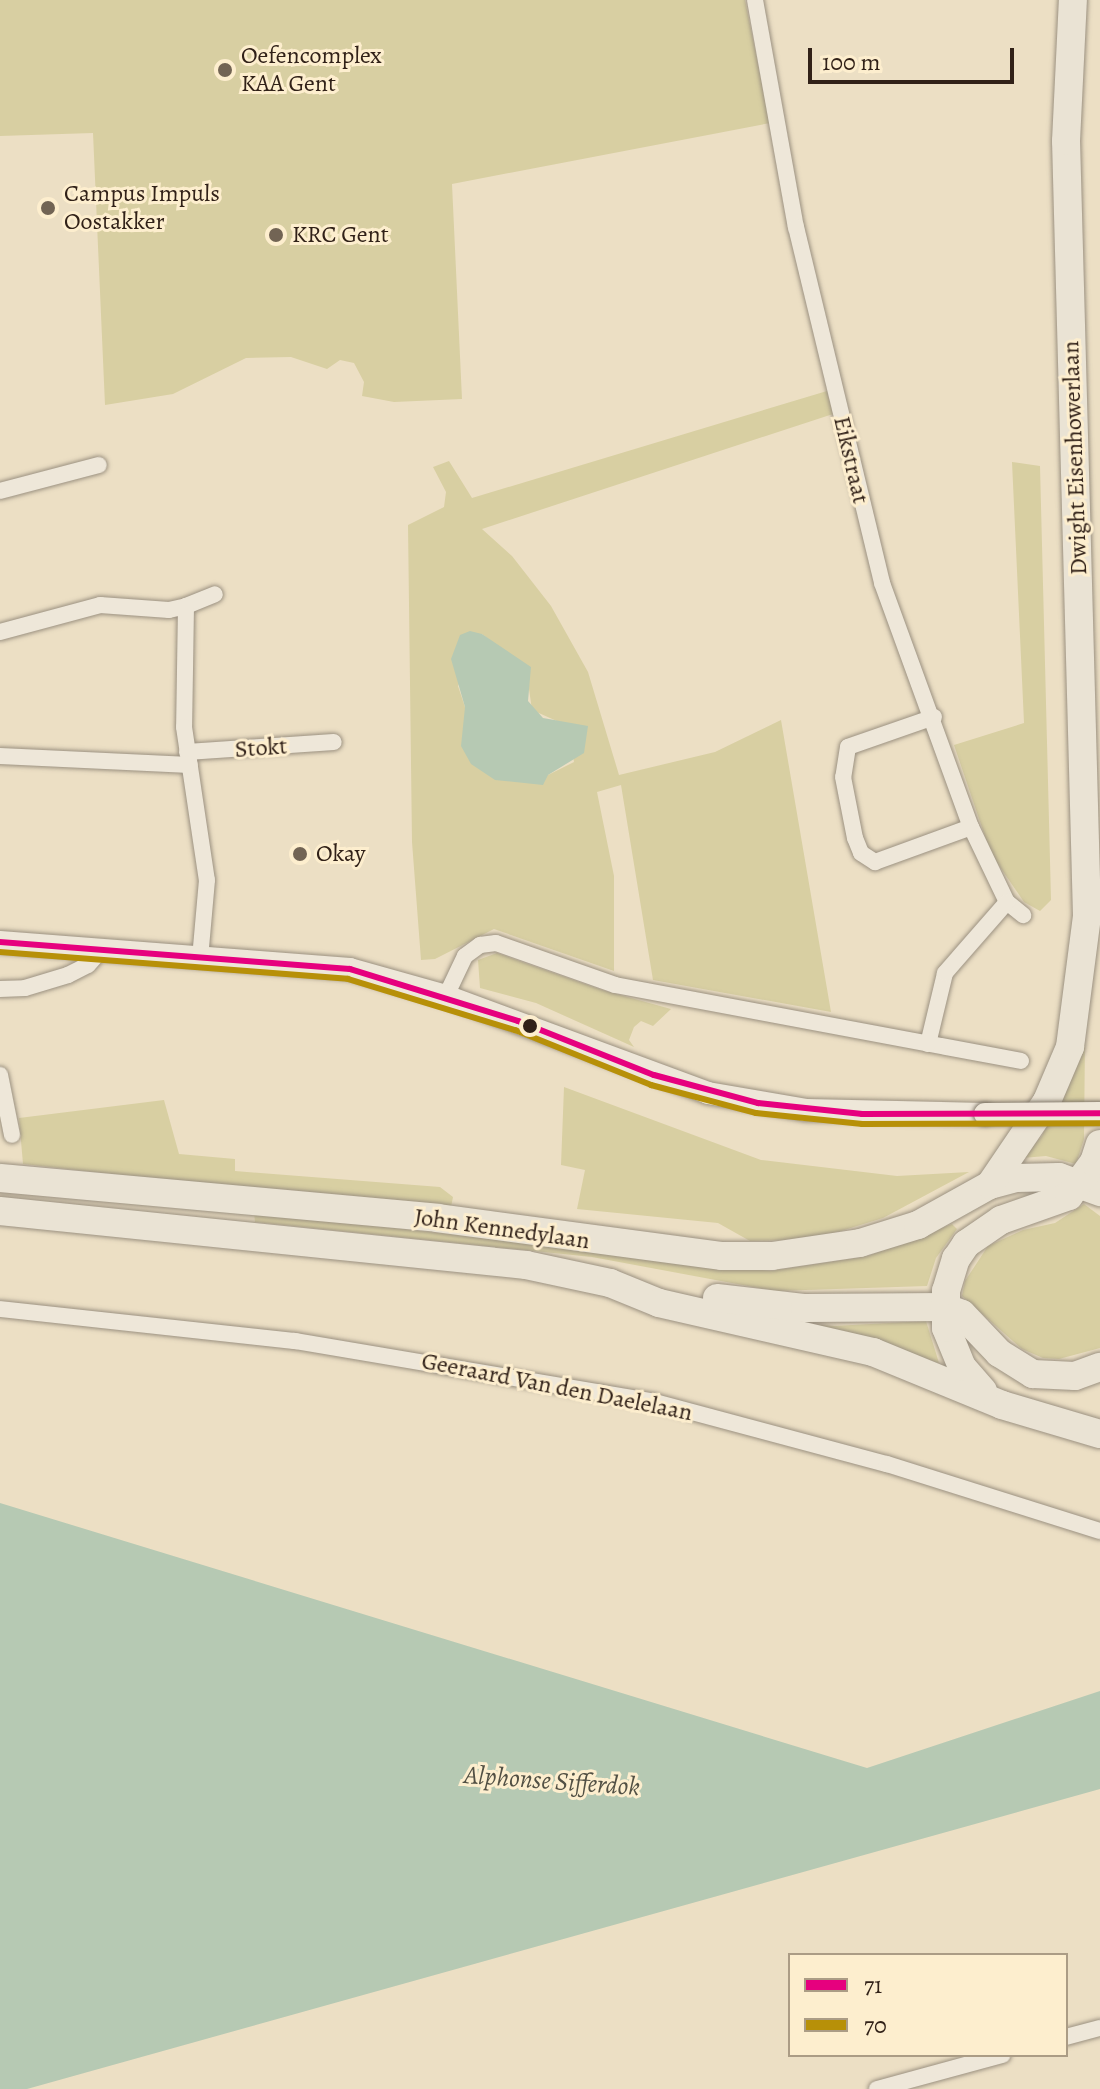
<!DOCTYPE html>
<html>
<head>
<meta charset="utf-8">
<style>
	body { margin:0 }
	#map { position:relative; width:1100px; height:2089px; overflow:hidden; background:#ecdfc4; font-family:Alegreya,serif }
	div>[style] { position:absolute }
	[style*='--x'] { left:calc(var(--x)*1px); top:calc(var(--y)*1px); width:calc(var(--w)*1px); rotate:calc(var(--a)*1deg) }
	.green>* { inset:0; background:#d8cfa2 }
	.water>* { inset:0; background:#b6c9b3 }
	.roads { filter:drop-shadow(0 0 2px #9b9181) drop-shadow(0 0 2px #9b9181) }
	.street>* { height:16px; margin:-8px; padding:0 8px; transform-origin:8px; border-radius:8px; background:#eee7d9 }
	.secondary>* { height:22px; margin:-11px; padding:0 11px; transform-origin:11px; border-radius:11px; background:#eee7d9 }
	.highway>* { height:28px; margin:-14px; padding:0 14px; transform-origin:14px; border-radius:14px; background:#eae3d4 }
	.bridges { filter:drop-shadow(0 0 2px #81786a) drop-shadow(0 0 2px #81786a) }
	.secondary-bridge>* { height:22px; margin:-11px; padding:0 11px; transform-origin:11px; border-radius:11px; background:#eee7d9 }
	.bus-1>* { height:6px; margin:-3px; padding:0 3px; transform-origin:3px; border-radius:3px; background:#e6007e }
	.bus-2>* { height:6px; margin:-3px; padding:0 3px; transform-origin:3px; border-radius:3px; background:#b79008 }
	.dots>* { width:22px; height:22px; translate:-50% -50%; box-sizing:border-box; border:4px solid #fdeece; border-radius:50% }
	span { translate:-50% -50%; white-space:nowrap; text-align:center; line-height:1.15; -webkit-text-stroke:6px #fdeece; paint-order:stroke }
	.poi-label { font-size:24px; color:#312118 }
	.left { translate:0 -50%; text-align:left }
	.street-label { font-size:24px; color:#312118 }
	.water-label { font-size:26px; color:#525044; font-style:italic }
	.legend { position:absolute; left:788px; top:1953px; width:280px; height:104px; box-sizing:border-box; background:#fdeece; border:2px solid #ab9c85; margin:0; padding:10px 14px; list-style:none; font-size:24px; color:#312118 }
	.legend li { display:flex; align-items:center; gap:16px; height:40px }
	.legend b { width:40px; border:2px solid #ab9c85 }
	.scale { position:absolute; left:808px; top:48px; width:206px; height:36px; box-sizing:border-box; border:4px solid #312118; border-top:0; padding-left:10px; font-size:24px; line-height:28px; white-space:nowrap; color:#312118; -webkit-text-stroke:6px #fdeece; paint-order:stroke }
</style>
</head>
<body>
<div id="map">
	<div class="green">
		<i style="clip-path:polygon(0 0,745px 0,770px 123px,452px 184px,462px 399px,394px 402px,362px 396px,364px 382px,354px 363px,340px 360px,327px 369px,291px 357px,246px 358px,173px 394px,105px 405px,93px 133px,0 136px)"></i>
		<i style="clip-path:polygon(evenodd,827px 391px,833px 414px,482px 529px,512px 556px,551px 606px,588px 672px,619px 775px,715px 752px,781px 720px,831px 1012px,653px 980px,621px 785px,597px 792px,614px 876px,614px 971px,494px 929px,435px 959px,421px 960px,412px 842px,408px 525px,444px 507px,446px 492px,433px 467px,449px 461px,472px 498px,827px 391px,482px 634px,526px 668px,532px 710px,568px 726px,574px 762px,548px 775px,465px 707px,458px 686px,482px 634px)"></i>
		<i style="clip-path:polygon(1012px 462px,1040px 466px,1051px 900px,1040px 911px,1024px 902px,991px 854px,954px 745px,1024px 723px)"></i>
		<i style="clip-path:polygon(497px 953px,602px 990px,671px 1009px,653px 1026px,641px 1021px,634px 1027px,629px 1040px,634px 1047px,536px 1003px,480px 988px,478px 960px)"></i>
		<i style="clip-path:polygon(1085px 1039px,1084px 1139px,1076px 1164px,1046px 1156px,1022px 1158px,1042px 1136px)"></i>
		<i style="clip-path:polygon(564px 1087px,761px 1160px,897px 1176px,969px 1172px,883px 1218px,828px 1235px,785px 1240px,750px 1241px,718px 1223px,577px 1209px,585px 1170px,561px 1165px)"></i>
		<i style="clip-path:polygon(164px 1100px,179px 1154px,235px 1159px,235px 1171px,440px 1187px,453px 1197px,450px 1212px,23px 1164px,19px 1118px)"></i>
		<i style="clip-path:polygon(1084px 1204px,1100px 1216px,1100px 1348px,1059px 1359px,1043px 1358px,1022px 1349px,962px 1296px,965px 1281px,988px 1246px,1023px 1230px,1055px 1223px)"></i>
		<i style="clip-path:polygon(254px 1212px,770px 1271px,868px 1256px,952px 1224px,957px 1229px,936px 1258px,927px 1286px,775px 1291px,592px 1257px,255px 1222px)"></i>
		<i style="clip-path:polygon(926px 1321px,939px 1363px,807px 1324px,834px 1326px)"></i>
	</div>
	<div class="water">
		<i style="clip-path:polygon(470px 631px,482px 634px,531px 667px,528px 701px,543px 718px,588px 726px,584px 753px,548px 775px,543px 785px,495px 780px,471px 764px,461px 746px,465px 707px,451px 659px,460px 635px)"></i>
		<i style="clip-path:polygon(0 1503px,867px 1768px,1100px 1691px,1100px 1789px,27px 2089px,0 2089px)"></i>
	</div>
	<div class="roads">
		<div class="street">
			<i style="--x:755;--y:0;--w:231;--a:79.8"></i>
			<i style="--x:796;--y:227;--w:366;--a:76.4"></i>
			<i style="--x:882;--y:583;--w:260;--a:70"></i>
			<i style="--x:971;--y:827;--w:83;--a:64.4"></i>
			<i style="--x:1007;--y:902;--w:21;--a:39"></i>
			<i style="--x:0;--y:491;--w:102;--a:-14.7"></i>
			<i style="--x:186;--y:606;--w:31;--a:-22"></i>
			<i style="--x:0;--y:632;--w:104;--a:-15.1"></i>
			<i style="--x:100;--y:605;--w:69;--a:4.1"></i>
			<i style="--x:169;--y:610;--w:17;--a:-13"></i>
			<i style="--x:186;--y:606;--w:121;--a:90.9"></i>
			<i style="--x:184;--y:727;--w:155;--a:81.5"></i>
			<i style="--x:207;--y:880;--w:78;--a:95.1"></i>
			<i style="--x:934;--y:717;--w:91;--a:160.8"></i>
			<i style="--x:848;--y:747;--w:30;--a:99"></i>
			<i style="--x:843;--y:777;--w:62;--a:78.9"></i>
			<i style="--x:855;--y:838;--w:16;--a:68"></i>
			<i style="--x:861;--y:853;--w:17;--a:33"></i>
			<i style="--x:875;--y:862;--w:102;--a:-20"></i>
			<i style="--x:187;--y:752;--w:147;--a:-3.9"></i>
			<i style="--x:0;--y:756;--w:190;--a:2.7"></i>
			<i style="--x:0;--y:989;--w:25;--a:-2"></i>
			<i style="--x:25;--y:988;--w:45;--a:-16.8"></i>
			<i style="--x:68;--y:975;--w:22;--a:-27"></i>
			<i style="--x:88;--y:965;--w:21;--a:-49"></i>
			<i style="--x:446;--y:996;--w:44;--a:-64.6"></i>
			<i style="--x:465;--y:956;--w:19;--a:-36"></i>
			<i style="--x:480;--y:945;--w:16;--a:-7"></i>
			<i style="--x:496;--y:943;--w:126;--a:19.4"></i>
			<i style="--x:615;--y:985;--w:413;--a:10.6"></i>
			<i style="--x:928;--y:1044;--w:73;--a:-76.5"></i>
			<i style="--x:945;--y:973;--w:94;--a:-48.9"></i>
			<i style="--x:0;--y:1075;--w:61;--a:78.7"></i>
			<i style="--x:0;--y:1309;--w:297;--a:6.2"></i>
			<i style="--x:295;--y:1341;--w:365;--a:9.6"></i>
			<i style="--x:655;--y:1402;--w:240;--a:15"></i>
			<i style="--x:887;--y:1464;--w:223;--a:17.5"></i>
			<i style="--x:1066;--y:2037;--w:35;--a:-15"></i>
			<i style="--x:877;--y:2089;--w:130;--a:-15.2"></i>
		</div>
		<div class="secondary">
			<i style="--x:0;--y:942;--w:351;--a:4.4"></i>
			<i style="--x:350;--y:969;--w:100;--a:15.7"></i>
			<i style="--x:446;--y:996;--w:279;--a:20.3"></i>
			<i style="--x:708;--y:1093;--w:99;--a:9.8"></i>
			<i style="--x:806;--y:1110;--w:179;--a:1.3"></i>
		</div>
		<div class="highway">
			<i style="--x:0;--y:1178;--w:439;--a:5.2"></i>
			<i style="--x:437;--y:1218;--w:288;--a:7.6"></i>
			<i style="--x:722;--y:1256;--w:50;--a:0"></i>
			<i style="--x:772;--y:1256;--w:89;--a:-8.4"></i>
			<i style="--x:860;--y:1243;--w:61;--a:-17.2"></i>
			<i style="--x:918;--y:1225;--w:82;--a:-29.1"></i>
			<i style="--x:990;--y:1185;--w:27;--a:-15"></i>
			<i style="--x:1016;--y:1178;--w:43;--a:-1.3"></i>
			<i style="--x:1059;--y:1177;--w:44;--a:20.1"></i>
			<i style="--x:990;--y:1185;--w:102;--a:-55.8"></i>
			<i style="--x:1047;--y:1101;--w:59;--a:-66.9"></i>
			<i style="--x:1070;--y:1047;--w:132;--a:-82.6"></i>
			<i style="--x:1087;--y:916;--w:775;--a:-91.55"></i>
			<i style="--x:1066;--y:141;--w:141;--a:-87.2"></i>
			<i style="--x:0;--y:1211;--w:529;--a:5.86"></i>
			<i style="--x:526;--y:1265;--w:86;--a:12.1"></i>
			<i style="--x:610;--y:1283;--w:53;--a:22.2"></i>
			<i style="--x:659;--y:1303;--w:220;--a:12.9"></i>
			<i style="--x:873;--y:1352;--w:139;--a:22.3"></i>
			<i style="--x:1002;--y:1405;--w:102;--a:16.5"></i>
			<i style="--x:717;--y:1298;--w:89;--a:6.5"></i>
			<i style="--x:805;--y:1308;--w:139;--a:-0.4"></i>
			<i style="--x:944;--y:1307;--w:19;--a:21"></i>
			<i style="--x:962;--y:1314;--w:54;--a:46.5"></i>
			<i style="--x:999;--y:1353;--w:40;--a:32"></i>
			<i style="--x:1033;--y:1374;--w:42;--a:2.7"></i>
			<i style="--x:1075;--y:1376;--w:27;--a:-20"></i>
			<i style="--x:983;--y:1391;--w:32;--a:-131"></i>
			<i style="--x:962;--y:1367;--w:42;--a:-112.3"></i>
			<i style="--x:946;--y:1328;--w:37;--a:-90"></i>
			<i style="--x:946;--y:1291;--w:34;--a:-73"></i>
			<i style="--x:956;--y:1259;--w:18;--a:-56"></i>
			<i style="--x:966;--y:1244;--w:42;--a:-34.4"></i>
			<i style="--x:1001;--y:1220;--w:72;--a:-19.4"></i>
			<i style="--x:1069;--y:1196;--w:42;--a:-53.7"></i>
			<i style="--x:1094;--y:1162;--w:19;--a:-72"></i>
		</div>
	</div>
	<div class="bridges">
		<div class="secondary-bridge">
			<i style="--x:985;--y:1114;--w:115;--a:-0.5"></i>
		</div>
	</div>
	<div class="bus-1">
		<i style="--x:0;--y:942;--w:351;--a:4.4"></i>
		<i style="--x:350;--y:969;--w:176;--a:17.2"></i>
		<i style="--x:518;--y:1021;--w:146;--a:21.7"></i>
		<i style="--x:654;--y:1075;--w:108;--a:15.1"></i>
		<i style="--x:758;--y:1103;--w:105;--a:6"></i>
		<i style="--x:862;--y:1114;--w:238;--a:-0.2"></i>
	</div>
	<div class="bus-2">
		<i style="--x:0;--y:952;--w:349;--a:4.4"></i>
		<i style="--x:348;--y:979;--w:175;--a:17"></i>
		<i style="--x:515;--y:1030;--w:147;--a:22"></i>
		<i style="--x:651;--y:1085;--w:109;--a:14.9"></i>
		<i style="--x:756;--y:1113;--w:107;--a:5.9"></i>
		<i style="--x:862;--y:1124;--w:238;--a:-0.2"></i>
	</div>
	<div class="dots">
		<i style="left:225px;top:70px;background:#726454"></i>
		<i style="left:48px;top:208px;background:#726454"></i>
		<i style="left:276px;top:235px;background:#726454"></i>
		<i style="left:300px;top:854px;background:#726454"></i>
		<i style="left:530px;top:1026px;background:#312118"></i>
	</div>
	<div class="poi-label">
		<span class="left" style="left:241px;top:70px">Oefencomplex<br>KAA Gent</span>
		<span class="left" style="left:64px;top:208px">Campus Impuls<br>Oostakker</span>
		<span class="left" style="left:292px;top:235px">KRC Gent</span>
		<span class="left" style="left:316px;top:854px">Okay</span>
	</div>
	<div class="street-label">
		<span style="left:1075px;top:458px;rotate:-92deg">Dwight Eisenhowerlaan</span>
		<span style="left:851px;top:460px;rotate:77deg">Eikstraat</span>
		<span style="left:261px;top:748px;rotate:-4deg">Stokt</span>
		<span style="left:502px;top:1229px;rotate:8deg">John Kennedylaan</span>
		<span style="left:557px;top:1387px;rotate:11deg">Geeraard Van den Daelelaan</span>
	</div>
	<div class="water-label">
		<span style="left:552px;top:1781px;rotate:4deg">Alphonse Sifferdok</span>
	</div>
	<ul class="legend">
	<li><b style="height:10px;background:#e6007e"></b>71</li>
	<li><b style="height:10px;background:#b79008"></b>70</li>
	</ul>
	<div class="scale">100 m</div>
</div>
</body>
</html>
